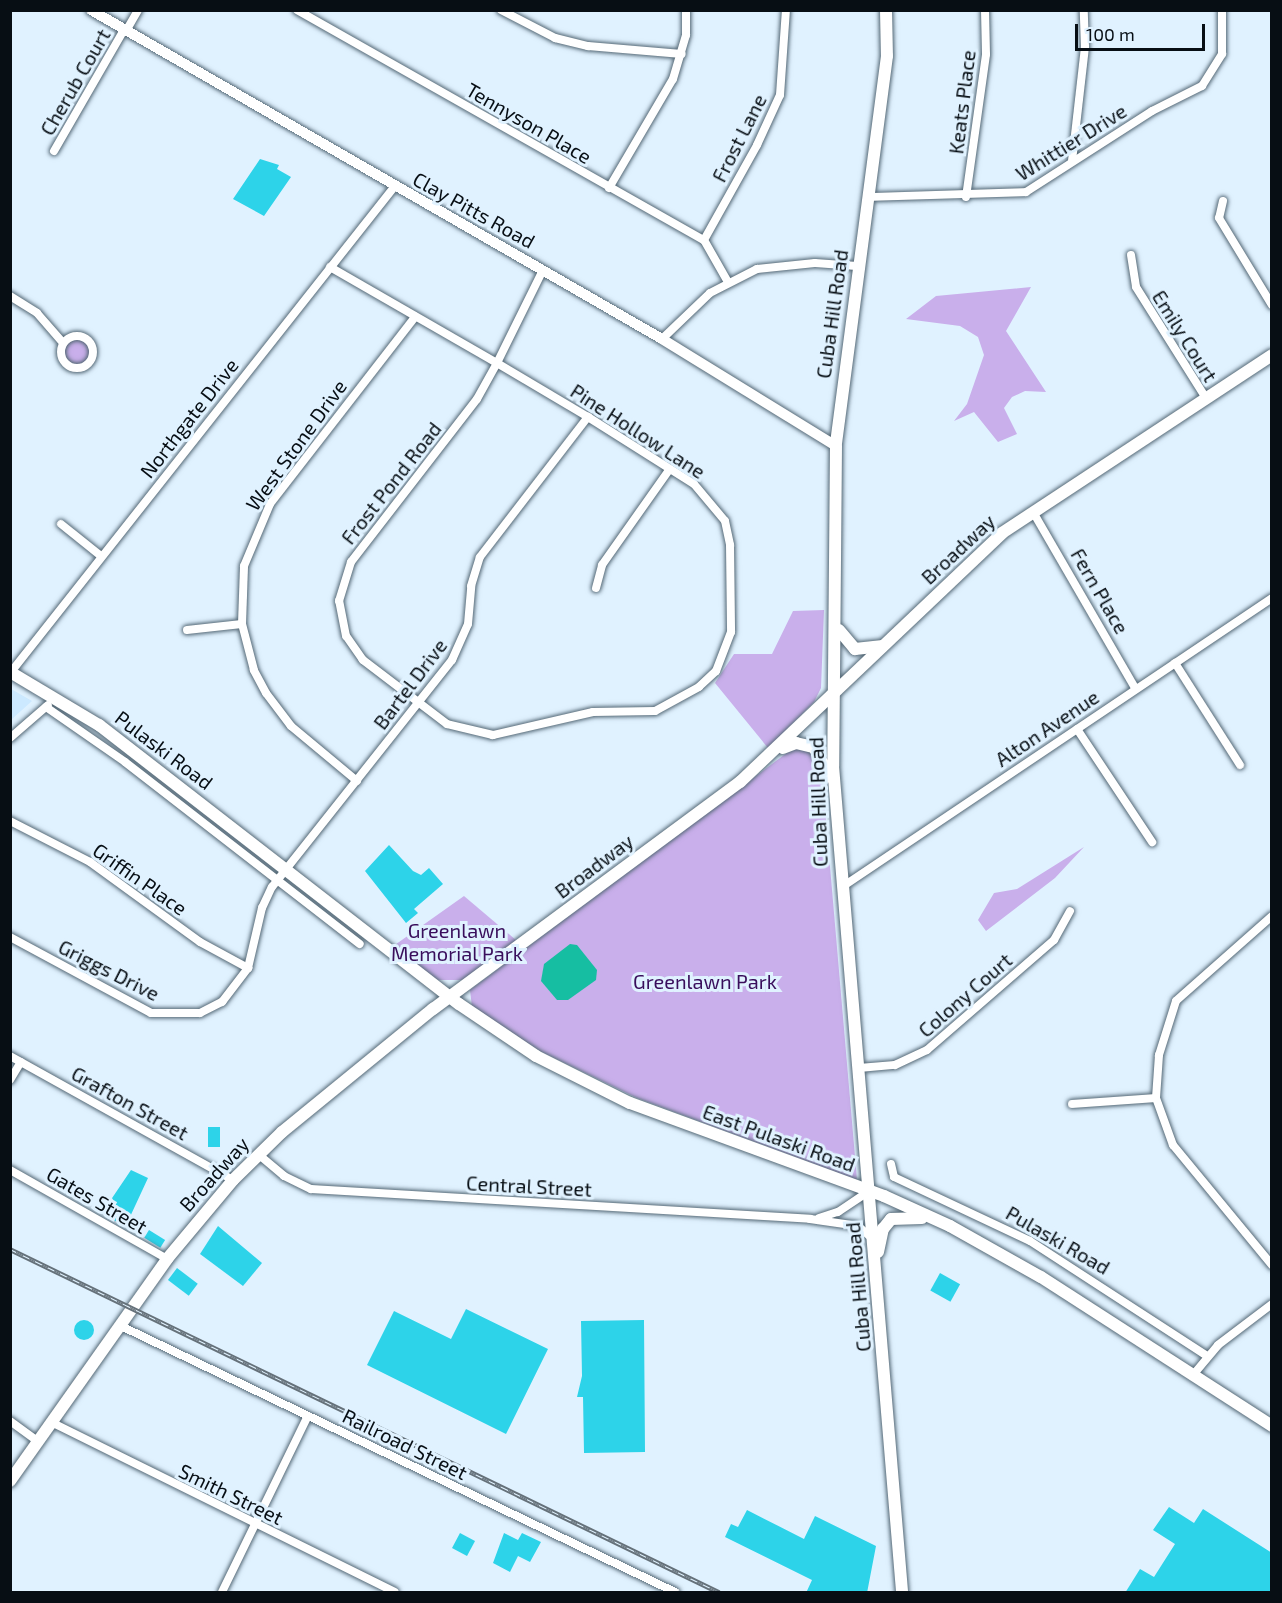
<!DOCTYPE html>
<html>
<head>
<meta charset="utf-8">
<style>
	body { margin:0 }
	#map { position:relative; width:1282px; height:1603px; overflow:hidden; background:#e0f2ff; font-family:"Exo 2",sans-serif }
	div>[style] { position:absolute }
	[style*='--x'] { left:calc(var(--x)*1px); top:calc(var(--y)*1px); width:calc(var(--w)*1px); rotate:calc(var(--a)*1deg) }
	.built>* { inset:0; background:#cce9ff }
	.green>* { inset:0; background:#c9afeb }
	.round { border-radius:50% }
	.water>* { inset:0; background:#16bea2 }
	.building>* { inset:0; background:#2dd3e9; transform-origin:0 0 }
	.roads { filter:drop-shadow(0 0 2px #546876) drop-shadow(0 0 2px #546876) }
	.minor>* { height:8px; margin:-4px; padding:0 4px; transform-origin:4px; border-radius:4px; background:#fff }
	.minor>.ring { margin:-4px; padding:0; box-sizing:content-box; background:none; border:8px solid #fff; border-radius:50% }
	.tertiary>* { height:10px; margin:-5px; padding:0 5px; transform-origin:5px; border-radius:5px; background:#fff }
	.secondary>* { height:12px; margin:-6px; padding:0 6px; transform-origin:6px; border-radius:6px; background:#fff }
	.rail>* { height:4.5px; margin-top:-2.25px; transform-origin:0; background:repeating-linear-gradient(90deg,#e0f2ff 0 7px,#65717a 0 14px); box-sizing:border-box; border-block:2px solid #65717a }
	span { translate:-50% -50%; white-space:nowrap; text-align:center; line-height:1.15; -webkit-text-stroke:6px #e0f2ff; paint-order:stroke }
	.street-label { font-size:20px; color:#070e14 }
	.park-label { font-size:20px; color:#390e5c }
	.frame { position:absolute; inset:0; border:12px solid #070e14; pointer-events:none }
	.scale { position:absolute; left:1075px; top:24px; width:130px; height:27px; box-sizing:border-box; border:3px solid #070e14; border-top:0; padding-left:8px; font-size:18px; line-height:21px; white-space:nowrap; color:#070e14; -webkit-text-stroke:4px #e0f2ff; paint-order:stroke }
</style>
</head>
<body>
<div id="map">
	<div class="built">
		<i style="clip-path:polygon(11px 689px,32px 701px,11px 720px)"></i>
	</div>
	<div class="green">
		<i style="clip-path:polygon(1031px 287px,1006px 331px,1046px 392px,1025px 391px,1012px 397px,1004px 408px,1017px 434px,998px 442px,974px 412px,954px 421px,967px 404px,984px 355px,978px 337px,960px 326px,906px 319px,936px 296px)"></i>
		<i class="round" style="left:64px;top:339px;width:26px;height:26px"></i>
		<i style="clip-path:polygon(824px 610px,821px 688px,814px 702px,768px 748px,715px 683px,734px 654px,772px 654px,793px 611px)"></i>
		<i style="clip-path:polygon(810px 748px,821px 762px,857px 1180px,637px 1098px,540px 1051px,472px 1007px,470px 990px,792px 749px)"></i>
		<i style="clip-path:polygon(1084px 847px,1055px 878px,986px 931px,978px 920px,994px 893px,1017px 889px)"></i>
		<i style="clip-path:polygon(464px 896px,517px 941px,464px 980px,433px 980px,392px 947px)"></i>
	</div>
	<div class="water">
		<i style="clip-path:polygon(570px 944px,577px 945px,597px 970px,596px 980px,568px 1000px,557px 1000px,541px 981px,544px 964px)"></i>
	</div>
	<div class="building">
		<i style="clip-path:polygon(260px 159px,279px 165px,277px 169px,291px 177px,264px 216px,233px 199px)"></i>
		<i style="clip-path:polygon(389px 845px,413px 871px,421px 875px,429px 868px,443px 884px,414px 909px,418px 913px,406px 923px,365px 871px)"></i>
		<i style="left:220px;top:1127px;width:20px;height:12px;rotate:90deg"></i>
		<i style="clip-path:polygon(131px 1170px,148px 1178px,129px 1219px,120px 1217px,117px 1222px,108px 1217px,112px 1210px,106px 1207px)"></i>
		<i style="clip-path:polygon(218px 1226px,262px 1263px,243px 1286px,200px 1254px)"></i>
		<i style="left:149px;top:1230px;width:19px;height:9px;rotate:32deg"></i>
		<i style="left:177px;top:1268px;width:26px;height:15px;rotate:37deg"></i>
		<i style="left:940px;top:1273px;width:23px;height:20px;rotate:29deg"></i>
		<i style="clip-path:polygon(466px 1309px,548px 1349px,506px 1434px,367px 1365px,394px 1311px,451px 1339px)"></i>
		<i class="round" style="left:74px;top:1320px;width:20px;height:20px"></i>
		<i style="clip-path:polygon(644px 1320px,645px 1452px,584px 1453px,583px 1397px,577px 1397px,582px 1376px,581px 1321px)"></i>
		<i style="clip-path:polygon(1169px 1507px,1194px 1523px,1203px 1509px,1272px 1553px,1272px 1593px,1125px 1593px,1140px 1569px,1154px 1577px,1175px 1544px,1153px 1530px)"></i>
		<i style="clip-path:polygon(747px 1510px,804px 1539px,815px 1516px,876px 1546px,867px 1593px,806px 1593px,812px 1580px,725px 1537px,731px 1524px,738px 1527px)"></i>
		<i style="left:460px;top:1533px;width:17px;height:17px;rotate:28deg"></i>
		<i style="clip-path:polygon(504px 1533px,518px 1540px,522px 1533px,541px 1542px,530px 1562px,518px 1556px,510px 1572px,493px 1563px)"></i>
	</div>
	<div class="roads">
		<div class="minor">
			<i style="--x:297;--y:10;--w:467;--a:29.5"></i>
			<i style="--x:704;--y:240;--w:48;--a:60.3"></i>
			<i style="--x:501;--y:10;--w:61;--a:27.4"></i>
			<i style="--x:555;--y:38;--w:34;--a:14"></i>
			<i style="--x:588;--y:46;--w:94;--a:4.9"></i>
			<i style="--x:126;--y:31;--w:24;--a:-60"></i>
			<i style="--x:54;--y:151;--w:140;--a:-60"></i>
			<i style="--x:1072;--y:161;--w:115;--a:-83.5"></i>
			<i style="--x:1085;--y:47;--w:37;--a:-92"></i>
			<i style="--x:609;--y:188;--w:126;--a:-59.6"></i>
			<i style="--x:673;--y:79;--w:46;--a:-73.5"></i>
			<i style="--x:686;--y:35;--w:25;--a:-90"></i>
			<i style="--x:869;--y:197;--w:157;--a:-1.8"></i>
			<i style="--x:1026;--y:192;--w:150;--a:-32.7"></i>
			<i style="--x:1152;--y:111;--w:56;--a:-26.6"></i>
			<i style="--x:1202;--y:86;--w:38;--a:-58"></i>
			<i style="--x:1222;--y:54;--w:44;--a:-90"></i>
			<i style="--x:966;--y:197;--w:144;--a:-82"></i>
			<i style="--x:986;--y:54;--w:44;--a:-91.3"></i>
			<i style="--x:1223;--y:201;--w:17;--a:103"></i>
			<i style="--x:1219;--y:218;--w:102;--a:58.7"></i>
			<i style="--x:704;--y:240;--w:109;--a:-60.8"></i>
			<i style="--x:757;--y:145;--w:55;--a:-65.3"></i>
			<i style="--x:780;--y:95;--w:85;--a:-86"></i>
			<i style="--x:1131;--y:255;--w:32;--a:81"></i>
			<i style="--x:1136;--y:287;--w:131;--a:57.8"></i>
			<i style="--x:330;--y:267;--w:193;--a:29.9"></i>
			<i style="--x:497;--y:363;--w:106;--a:30.7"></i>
			<i style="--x:588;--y:417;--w:125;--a:32.3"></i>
			<i style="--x:694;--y:484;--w:48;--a:50"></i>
			<i style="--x:725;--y:521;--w:25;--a:78"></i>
			<i style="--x:730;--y:545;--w:87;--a:89.3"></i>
			<i style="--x:731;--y:632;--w:42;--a:111"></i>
			<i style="--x:716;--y:671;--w:23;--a:137"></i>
			<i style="--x:699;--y:687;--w:50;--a:151.4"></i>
			<i style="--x:655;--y:711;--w:62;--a:179.1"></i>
			<i style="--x:593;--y:712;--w:103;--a:167"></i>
			<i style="--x:493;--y:735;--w:47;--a:-166.6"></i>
			<i style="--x:447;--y:724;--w:106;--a:-142.7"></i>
			<i style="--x:363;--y:660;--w:29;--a:-125"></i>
			<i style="--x:346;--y:636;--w:36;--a:-101"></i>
			<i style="--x:339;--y:601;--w:41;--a:-72.9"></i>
			<i style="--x:351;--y:562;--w:206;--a:-52.3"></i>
			<i style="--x:477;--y:399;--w:41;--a:-60.9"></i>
			<i style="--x:497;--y:363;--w:104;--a:-63.7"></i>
			<i style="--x:10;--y:296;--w:32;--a:32"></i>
			<i style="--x:37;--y:313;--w:40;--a:49"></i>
			<i class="ring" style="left:61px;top:336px;width:24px;height:24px"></i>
			<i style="--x:662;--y:339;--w:66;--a:-43.8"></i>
			<i style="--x:710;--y:293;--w:53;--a:-27.1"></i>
			<i style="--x:757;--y:269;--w:58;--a:-5.9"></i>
			<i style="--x:815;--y:263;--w:42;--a:4.1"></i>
			<i style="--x:1033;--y:512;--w:203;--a:59.9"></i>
			<i style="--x:61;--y:524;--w:51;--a:38.7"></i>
			<i style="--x:596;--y:588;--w:24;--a:-75"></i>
			<i style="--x:602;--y:565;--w:116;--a:-54.8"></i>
			<i style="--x:187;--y:630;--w:55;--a:-6.2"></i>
			<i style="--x:1175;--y:663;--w:121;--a:57.5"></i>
			<i style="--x:11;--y:672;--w:619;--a:-51.69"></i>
			<i style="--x:46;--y:707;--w:96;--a:34.8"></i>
			<i style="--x:125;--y:762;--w:297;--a:37.8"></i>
			<i style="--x:1077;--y:729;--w:136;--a:56.4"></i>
			<i style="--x:10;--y:738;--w:50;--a:-41"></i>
			<i style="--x:357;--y:781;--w:86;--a:-140.2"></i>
			<i style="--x:291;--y:726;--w:41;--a:-127.1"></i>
			<i style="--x:266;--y:693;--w:26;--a:-118"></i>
			<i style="--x:254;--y:670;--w:48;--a:-104.6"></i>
			<i style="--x:242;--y:624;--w:58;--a:-88"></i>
			<i style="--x:244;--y:566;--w:67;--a:-67.2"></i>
			<i style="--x:270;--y:504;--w:237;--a:-52.2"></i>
			<i style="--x:10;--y:821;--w:90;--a:27.1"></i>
			<i style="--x:90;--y:862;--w:136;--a:36"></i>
			<i style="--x:200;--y:942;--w:55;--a:28.4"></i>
			<i style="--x:842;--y:887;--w:518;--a:-33.9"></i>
			<i style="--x:1272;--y:916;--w:128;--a:138.5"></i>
			<i style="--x:1176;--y:1001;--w:57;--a:107.5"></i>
			<i style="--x:1159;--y:1055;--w:43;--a:94"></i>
			<i style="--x:1156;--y:1098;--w:50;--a:70.1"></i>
			<i style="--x:1173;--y:1145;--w:156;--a:50.5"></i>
			<i style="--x:10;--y:937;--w:160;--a:28.3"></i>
			<i style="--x:151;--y:1013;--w:49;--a:0"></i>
			<i style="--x:200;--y:1013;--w:25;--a:-27"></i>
			<i style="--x:222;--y:1002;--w:43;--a:-52.6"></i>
			<i style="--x:248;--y:968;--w:62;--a:-76.9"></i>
			<i style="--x:262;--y:908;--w:23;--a:-65"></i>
			<i style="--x:272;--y:887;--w:290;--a:-51.6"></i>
			<i style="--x:452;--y:660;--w:39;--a:-66"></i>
			<i style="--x:468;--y:624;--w:38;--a:-85"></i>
			<i style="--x:471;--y:586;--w:30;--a:-73"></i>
			<i style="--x:480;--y:557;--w:177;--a:-52.4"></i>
			<i style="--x:10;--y:1056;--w:255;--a:29.1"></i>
			<i style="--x:859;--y:1068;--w:36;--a:-5"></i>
			<i style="--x:895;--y:1065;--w:35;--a:-25"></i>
			<i style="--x:927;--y:1050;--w:168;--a:-40.9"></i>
			<i style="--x:1054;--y:940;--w:33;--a:-61"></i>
			<i style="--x:10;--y:1080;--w:21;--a:-59"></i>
			<i style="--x:1072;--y:1104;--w:84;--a:-4.1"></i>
			<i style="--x:258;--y:1154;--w:34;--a:40"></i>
			<i style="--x:284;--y:1176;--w:30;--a:26"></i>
			<i style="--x:311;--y:1189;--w:500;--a:3.4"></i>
			<i style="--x:810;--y:1219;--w:49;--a:8.3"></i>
			<i style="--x:858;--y:1226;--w:20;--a:41"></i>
			<i style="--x:891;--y:1164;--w:13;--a:77"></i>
			<i style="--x:894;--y:1177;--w:150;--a:25.2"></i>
			<i style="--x:1030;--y:1241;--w:211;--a:33"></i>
			<i style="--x:10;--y:1170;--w:180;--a:29.5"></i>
			<i style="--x:819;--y:1218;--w:20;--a:-18"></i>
			<i style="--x:838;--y:1212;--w:37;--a:-34"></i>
			<i style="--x:121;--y:1326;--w:615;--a:25.65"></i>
			<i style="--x:1193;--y:1375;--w:39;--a:-50"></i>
			<i style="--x:1218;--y:1345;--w:68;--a:-37.2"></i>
			<i style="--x:10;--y:1421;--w:36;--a:36"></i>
			<i style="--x:53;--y:1423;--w:381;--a:26.3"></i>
			<i style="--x:222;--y:1592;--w:196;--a:-64"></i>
		</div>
		<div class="tertiary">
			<i style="--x:91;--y:10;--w:659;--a:29.95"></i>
			<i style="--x:662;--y:339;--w:204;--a:31.6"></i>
		</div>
		<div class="secondary">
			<i style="--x:886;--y:10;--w:46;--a:88.8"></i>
			<i style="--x:887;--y:56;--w:393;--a:97.5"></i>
			<i style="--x:836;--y:446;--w:320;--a:90.5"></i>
			<i style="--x:833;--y:766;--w:829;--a:85.22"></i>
			<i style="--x:839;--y:630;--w:25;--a:50"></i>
			<i style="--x:855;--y:649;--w:28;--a:-6"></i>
			<i style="--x:10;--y:672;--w:104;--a:30.8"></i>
			<i style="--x:99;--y:725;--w:455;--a:37.8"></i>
			<i style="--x:459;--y:1004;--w:93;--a:34"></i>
			<i style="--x:536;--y:1056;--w:105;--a:26.6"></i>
			<i style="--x:630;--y:1103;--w:270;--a:20.1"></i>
			<i style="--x:884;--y:1196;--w:72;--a:24.4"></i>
			<i style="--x:950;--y:1226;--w:104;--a:29.3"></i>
			<i style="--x:1041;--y:1277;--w:275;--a:32.8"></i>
			<i style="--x:783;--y:748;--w:14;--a:-21"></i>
			<i style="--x:796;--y:743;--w:18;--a:13"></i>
			<i style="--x:814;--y:747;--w:34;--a:62"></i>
			<i style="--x:878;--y:1252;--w:24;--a:-78"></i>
			<i style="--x:883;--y:1229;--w:13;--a:-51"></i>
			<i style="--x:891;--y:1219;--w:31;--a:-2"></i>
			<i style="--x:10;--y:1481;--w:272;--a:-54.7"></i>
			<i style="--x:167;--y:1259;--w:103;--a:-50.1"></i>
			<i style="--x:233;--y:1180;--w:69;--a:-44.4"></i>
			<i style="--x:282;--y:1132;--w:195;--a:-39.2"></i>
			<i style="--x:433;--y:1009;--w:382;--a:-36.5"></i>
			<i style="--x:740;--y:782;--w:361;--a:-43.5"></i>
			<i style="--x:1002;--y:533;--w:323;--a:-33.4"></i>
		</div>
	</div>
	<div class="rail">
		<i style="--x:10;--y:1249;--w:788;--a:25.82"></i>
	</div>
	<div class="street-label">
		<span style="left:75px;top:82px;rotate:-60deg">Cherub Court</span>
		<span style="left:962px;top:102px;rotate:-83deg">Keats Place</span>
		<span style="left:529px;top:123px;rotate:30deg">Tennyson Place</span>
		<span style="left:739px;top:138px;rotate:-63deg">Frost Lane</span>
		<span style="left:1071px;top:142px;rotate:-32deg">Whittier Drive</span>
		<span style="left:474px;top:210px;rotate:29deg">Clay Pitts Road</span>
		<span style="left:832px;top:314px;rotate:-82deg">Cuba Hill Road</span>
		<span style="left:1185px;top:336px;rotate:58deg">Emily Court</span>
		<span style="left:189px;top:418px;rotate:-52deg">Northgate Drive</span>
		<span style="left:638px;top:431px;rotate:33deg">Pine Hollow Lane</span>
		<span style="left:296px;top:445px;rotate:-54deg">West Stone Drive</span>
		<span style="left:391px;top:483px;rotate:-52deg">Frost Pond Road</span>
		<span style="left:958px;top:549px;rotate:-43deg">Broadway</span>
		<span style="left:1100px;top:591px;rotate:60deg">Fern Place</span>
		<span style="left:410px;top:684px;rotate:-53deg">Bartel Drive</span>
		<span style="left:1047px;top:728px;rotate:-34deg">Alton Avenue</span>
		<span style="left:164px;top:750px;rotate:37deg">Pulaski Road</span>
		<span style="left:818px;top:802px;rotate:-92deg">Cuba Hill Road</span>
		<span style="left:594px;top:866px;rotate:-37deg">Broadway</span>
		<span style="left:140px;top:879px;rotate:35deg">Griffin Place</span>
		<span style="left:109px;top:970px;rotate:27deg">Griggs Drive</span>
		<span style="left:965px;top:995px;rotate:-41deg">Colony Court</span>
		<span style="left:130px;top:1103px;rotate:29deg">Grafton Street</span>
		<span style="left:779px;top:1138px;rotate:20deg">East Pulaski Road</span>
		<span style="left:214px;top:1174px;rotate:-48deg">Broadway</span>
		<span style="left:529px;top:1186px;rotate:3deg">Central Street</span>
		<span style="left:97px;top:1200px;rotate:30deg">Gates Street</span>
		<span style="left:1058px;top:1240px;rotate:30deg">Pulaski Road</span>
		<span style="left:858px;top:1287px;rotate:-95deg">Cuba Hill Road</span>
		<span style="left:405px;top:1444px;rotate:26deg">Railroad Street</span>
		<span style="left:231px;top:1494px;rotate:26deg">Smith Street</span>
	</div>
	<div class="park-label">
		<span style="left:457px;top:942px">Greenlawn<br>Memorial Park</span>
		<span style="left:705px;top:981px">Greenlawn Park</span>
	</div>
	<div class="frame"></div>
	<div class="scale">100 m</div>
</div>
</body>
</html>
